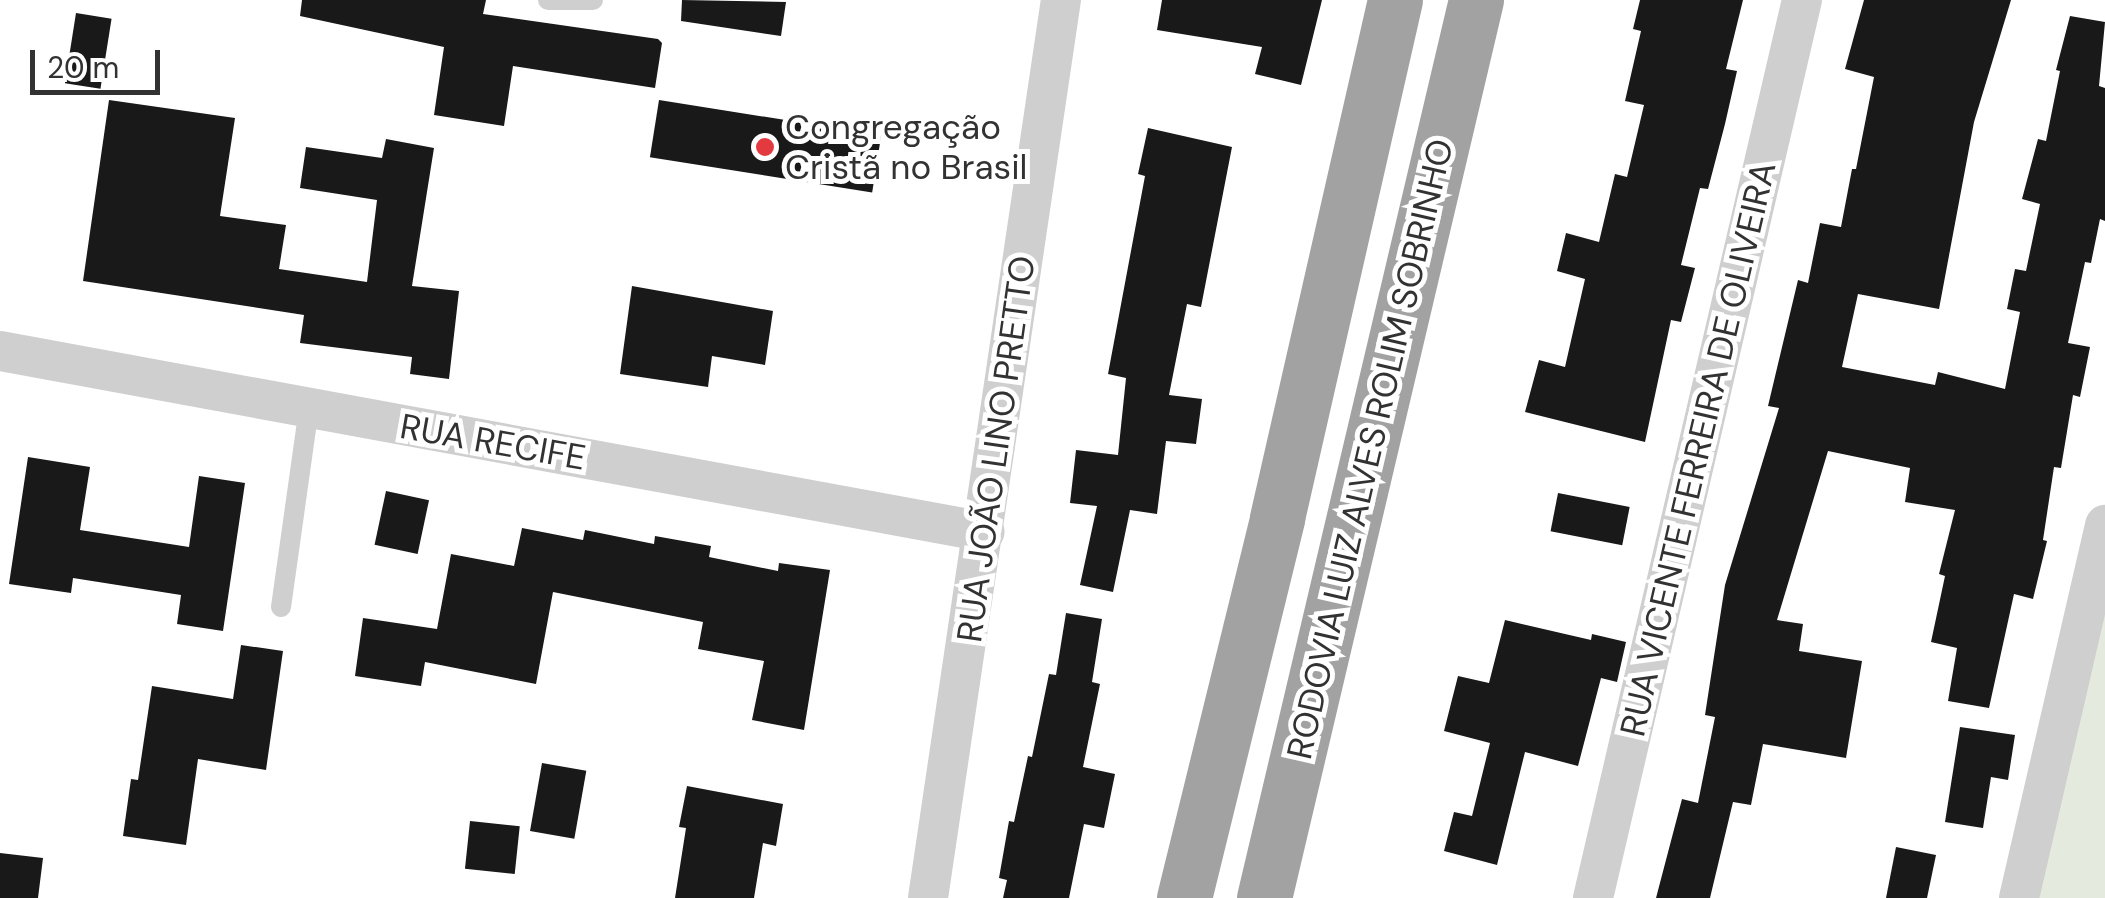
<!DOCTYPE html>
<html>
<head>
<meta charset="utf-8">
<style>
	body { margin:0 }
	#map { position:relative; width:2105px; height:898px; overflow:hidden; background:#fff; font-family:"DM Sans",sans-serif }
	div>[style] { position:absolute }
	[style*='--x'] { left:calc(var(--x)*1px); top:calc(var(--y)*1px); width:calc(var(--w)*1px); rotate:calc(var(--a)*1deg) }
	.green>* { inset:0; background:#e4ebde }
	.building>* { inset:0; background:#191919; transform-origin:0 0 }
	.service>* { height:20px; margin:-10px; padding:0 10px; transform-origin:10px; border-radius:10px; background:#cfcfcf }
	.minor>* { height:40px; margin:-20px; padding:0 20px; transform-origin:20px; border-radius:20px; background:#cfcfcf }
	.trunk>* { height:55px; margin:-27.5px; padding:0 27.5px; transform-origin:27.5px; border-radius:27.5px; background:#a2a2a2 }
	.dots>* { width:28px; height:28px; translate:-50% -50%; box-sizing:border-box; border:5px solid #fff; border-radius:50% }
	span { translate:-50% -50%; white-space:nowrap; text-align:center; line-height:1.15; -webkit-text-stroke:10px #fff; paint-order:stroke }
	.poi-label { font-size:35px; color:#323232 }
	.left { translate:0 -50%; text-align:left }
	.street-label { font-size:35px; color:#323232 }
	.scale { position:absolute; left:30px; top:50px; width:130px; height:45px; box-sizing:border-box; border:5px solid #323232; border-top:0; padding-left:12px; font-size:30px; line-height:35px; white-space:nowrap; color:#323232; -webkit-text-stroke:8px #fff; paint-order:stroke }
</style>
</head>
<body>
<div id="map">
	<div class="green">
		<i style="clip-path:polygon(2105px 612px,2105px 898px,2038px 898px)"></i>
	</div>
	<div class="building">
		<i style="clip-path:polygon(302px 0,486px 0,483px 14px,658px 39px,662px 43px,655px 88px,513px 66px,504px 126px,434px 115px,444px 47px,300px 16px)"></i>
		<i style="clip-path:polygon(682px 0,786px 2px,781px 36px,681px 21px)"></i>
		<i style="clip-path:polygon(1162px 0,1322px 0,1301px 85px,1255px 74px,1262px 47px,1157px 30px)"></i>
		<i style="clip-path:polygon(1640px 0,1743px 0,1726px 69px,1737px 71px,1725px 124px,1708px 189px,1700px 188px,1681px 265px,1695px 268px,1681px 322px,1671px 320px,1645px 442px,1525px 412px,1539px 360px,1565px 367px,1585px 279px,1557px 271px,1566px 233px,1599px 242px,1615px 174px,1627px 177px,1644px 105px,1625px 101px,1641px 31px,1633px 29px)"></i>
		<i style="clip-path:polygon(1864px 0,2011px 0,1974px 122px,1939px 309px,1858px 294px,1842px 367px,1935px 385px,1938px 372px,2005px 389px,2020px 312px,2007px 309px,2015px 269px,2026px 271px,2040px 204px,2022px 199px,2038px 139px,2046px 141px,2060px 71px,2056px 70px,2070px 16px,2105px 22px,2099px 86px,2105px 88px,2105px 221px,2100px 219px,2091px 263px,2085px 262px,2068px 343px,2090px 347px,2080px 397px,2073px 395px,2061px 468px,2054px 467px,2043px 540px,2047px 541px,2033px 599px,2014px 594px,1989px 708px,1948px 701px,1957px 648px,1931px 642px,1945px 576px,1939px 574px,1955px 510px,1905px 502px,1910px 468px,1828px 451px,1777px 620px,1803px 624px,1799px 651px,1862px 661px,1846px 758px,1763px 744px,1751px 805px,1733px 802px,1710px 898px,1656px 898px,1682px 799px,1698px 803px,1715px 717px,1705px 715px,1725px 585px,1779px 408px,1768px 406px,1798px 280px,1808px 283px,1820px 223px,1841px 227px,1852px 169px,1856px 169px,1874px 77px,1845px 69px)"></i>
		<i style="left:76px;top:13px;width:36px;height:71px;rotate:9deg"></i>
		<i style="clip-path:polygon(109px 100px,235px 118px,220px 216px,286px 225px,279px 269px,367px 282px,377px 200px,300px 188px,306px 147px,382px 158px,386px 139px,434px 148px,412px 286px,459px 291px,449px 379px,410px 374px,412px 357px,300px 343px,304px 315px,83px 281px)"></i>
		<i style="left:659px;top:100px;width:225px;height:58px;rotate:9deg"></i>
		<i style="clip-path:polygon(1148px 128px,1232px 147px,1201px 307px,1187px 304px,1169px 395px,1202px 399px,1196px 444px,1166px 441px,1157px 514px,1130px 510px,1113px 592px,1080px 585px,1097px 506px,1070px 503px,1076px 450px,1118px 455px,1126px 378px,1108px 374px,1145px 176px,1138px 174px)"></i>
		<i style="clip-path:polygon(632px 286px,773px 311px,765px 365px,712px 356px,708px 387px,620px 374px)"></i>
		<i style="clip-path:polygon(28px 457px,90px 467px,80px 530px,189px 547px,199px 476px,245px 483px,223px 631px,177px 624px,181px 595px,73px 578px,71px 593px,9px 584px)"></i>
		<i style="left:386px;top:491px;width:44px;height:55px;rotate:12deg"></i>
		<i style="left:1558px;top:493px;width:73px;height:39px;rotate:11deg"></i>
		<i style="clip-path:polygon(522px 528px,583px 540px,585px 530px,654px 544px,655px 536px,711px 546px,709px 557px,778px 571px,779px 563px,830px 570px,804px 730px,752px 720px,764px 661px,698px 649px,703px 622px,553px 592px,536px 684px,425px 662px,421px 686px,355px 676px,363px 618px,437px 629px,451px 554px,514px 566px)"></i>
		<i style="clip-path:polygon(1066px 613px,1102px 619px,1092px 682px,1100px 684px,1083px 767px,1115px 774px,1104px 828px,1084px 824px,1069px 898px,1003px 898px,1007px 880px,999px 878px,1009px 821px,1014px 822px,1028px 756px,1032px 757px,1049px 674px,1056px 675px)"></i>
		<i style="clip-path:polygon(1505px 620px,1591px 640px,1592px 634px,1626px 642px,1617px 682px,1601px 678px,1578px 766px,1525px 752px,1497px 865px,1444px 851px,1454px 812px,1472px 816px,1490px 743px,1444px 731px,1458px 676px,1489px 683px)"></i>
		<i style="clip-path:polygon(241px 645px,283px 651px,266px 770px,198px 759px,186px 845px,123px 836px,131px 779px,138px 780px,152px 686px,233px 699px)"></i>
		<i style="clip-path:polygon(1960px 727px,2015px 735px,2008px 780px,1991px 777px,1983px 828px,1945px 822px)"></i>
		<i style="left:542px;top:763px;width:45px;height:69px;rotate:10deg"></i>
		<i style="clip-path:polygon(687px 786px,783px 804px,776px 846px,763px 843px,754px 898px,675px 898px,686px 828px,679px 827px)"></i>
		<i style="left:470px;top:821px;width:50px;height:48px;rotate:6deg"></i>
		<i style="clip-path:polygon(1896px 847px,1936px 855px,1927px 898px,1886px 898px)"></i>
		<i style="clip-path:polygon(0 853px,43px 858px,38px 898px,0 898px)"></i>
	</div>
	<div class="service">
		<i style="--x:548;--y:0;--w:45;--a:0"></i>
		<i style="--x:281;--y:607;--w:201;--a:-82"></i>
	</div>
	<div class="minor">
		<i style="--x:0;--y:351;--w:1001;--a:10.41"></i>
		<i style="--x:928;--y:898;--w:908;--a:-81.58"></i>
		<i style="--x:1593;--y:898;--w:922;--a:-76.9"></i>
		<i style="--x:2019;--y:898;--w:383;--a:-77"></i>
	</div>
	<div class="trunk">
		<i style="--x:1184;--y:898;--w:391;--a:-76.2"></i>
		<i style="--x:1277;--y:518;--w:531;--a:-77.17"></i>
		<i style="--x:1264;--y:898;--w:923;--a:-76.72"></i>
	</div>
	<div class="dots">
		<i style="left:765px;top:147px;background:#e33a3f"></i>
	</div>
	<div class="poi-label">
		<span class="left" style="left:785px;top:147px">Congregação<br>Cristã no Brasil</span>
	</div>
	<div class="street-label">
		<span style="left:493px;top:442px;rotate:10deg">RUA RECIFE</span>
		<span style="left:996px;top:449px;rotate:-82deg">RUA JOÃO LINO PRETTO</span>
		<span style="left:1370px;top:449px;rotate:-77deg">RODOVIA LUIZ ALVES ROLIM SOBRINHO</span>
		<span style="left:1698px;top:449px;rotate:-77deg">RUA VICENTE FERREIRA DE OLIVEIRA</span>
	</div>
	<div class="scale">20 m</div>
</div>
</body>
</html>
